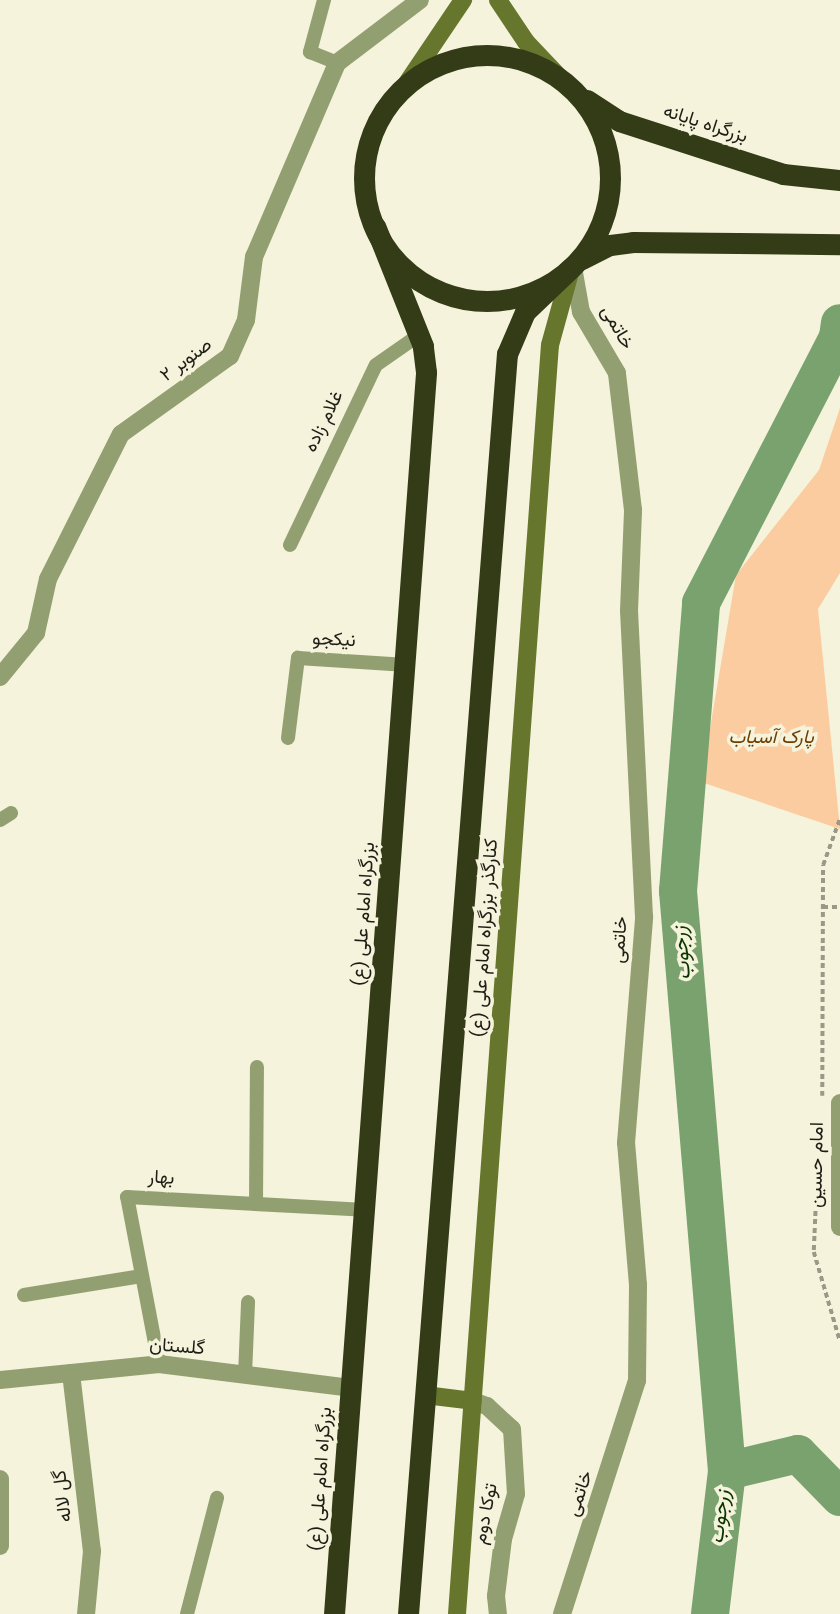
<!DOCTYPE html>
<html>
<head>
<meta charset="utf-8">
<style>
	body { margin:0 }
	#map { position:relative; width:840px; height:1614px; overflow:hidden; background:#f5f3db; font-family:Georgia,Vazirmatn,serif }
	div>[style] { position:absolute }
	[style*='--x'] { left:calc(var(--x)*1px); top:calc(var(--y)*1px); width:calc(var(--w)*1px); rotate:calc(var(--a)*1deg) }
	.green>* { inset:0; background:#fbcc9f }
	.river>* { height:38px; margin:-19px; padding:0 19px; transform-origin:19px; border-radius:19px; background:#79a26e }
	.path>* { height:3.5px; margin-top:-1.75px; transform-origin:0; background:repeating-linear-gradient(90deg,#9a9987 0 5px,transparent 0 8.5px) }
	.lane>* { height:14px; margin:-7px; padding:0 7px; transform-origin:7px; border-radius:7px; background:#929f71 }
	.street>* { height:18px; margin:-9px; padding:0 9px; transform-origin:9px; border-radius:9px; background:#929f71 }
	.secondary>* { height:18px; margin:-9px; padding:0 9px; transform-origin:9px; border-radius:9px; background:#66762d }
	.highway>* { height:21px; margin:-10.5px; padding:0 10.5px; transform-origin:10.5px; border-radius:10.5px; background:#343c17 }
	.highway>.ring { margin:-10.5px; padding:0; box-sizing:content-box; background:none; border:21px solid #343c17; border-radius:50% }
	span { translate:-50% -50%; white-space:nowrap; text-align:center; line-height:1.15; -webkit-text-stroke:7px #f5f3db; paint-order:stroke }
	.street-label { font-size:19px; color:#1f1e16 }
	.park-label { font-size:19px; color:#6d3e00; font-style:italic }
	.water-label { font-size:21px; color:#0a3400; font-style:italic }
</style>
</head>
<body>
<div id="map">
	<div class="green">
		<i style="clip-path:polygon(840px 408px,840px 573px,818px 609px,840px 829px,701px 782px,736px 575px,819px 470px)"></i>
	</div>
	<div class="river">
		<i style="--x:727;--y:1471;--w:73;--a:-13.5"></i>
		<i style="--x:798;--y:1454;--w:60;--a:45.7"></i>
		<i style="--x:710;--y:1614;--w:144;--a:-83.2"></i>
		<i style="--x:727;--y:1471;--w:582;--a:-94.83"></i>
		<i style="--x:678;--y:891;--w:289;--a:-85.4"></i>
		<i style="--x:701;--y:603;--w:299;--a:-62.7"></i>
		<i style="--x:838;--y:337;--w:14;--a:-82"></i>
	</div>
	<div class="path">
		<i style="--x:823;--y:907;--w:17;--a:0"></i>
		<i style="--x:822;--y:1096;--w:231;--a:-89.8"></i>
		<i style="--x:823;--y:865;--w:50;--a:-70.1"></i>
		<i style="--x:818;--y:1160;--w:92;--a:92.5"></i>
		<i style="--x:814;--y:1252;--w:93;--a:73.7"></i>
	</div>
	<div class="lane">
		<i style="--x:324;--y:0;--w:54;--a:105.1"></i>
		<i style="--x:310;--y:52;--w:29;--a:22"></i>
		<i style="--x:290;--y:545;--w:199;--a:-64.5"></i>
		<i style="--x:376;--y:365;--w:52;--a:-34.9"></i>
		<i style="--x:288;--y:738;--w:81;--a:-82.9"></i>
		<i style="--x:298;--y:658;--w:109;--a:3.7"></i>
		<i style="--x:0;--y:820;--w:13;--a:-32"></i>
		<i style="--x:256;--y:1204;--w:137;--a:-89.6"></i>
		<i style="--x:24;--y:1295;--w:119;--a:-9.2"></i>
		<i style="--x:159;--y:1364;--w:170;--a:-100.8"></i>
		<i style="--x:127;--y:1197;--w:238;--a:3.1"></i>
		<i style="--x:245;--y:1375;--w:73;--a:-87.6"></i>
		<i style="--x:187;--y:1614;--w:120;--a:-75.5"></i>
	</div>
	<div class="street">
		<i style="--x:0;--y:677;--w:57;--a:-50.7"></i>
		<i style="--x:36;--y:633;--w:55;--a:-77.5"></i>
		<i style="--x:48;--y:579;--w:162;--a:-63.3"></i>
		<i style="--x:121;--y:434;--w:134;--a:-35.6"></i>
		<i style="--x:230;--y:356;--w:39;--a:-66"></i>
		<i style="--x:246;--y:320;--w:64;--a:-82.8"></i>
		<i style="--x:254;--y:257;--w:211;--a:-66.8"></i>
		<i style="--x:337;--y:63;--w:104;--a:-37.2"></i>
		<i style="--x:840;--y:1103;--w:124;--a:90"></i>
		<i style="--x:71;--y:1373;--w:179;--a:83.3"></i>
		<i style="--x:92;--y:1551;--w:63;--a:95.4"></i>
		<i style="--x:0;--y:1380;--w:160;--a:-5.7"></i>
		<i style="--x:159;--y:1364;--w:193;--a:7.1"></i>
		<i style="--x:473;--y:1401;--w:15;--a:20"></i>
		<i style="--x:487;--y:1406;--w:34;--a:43"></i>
		<i style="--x:512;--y:1429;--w:65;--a:86.5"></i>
		<i style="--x:516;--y:1494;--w:47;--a:106.1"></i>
		<i style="--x:503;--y:1539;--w:57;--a:97"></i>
		<i style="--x:496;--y:1596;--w:18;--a:84"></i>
		<i style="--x:0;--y:1479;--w:67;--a:90"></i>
		<i style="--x:562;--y:1614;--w:245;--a:-72.2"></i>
		<i style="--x:637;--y:1381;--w:96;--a:-89.4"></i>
		<i style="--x:638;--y:1285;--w:143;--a:-94.8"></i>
		<i style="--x:626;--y:1143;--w:227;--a:-85.4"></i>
		<i style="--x:644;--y:917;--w:306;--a:-92.8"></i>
		<i style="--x:629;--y:611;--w:101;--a:-87.7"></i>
		<i style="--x:633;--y:510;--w:138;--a:-96.7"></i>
		<i style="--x:617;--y:373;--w:71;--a:-120.5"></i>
		<i style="--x:581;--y:312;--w:46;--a:-100.1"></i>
	</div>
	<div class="secondary">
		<i style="--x:498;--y:0;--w:50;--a:56.3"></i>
		<i style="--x:526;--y:42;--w:52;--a:46.5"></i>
		<i style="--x:405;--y:86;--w:104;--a:-56"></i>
		<i style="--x:425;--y:1395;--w:48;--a:7.1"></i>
		<i style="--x:457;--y:1614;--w:1272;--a:-85.81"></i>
		<i style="--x:550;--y:345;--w:79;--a:-74.6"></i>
	</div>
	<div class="highway">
		<i class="ring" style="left:364px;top:55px;width:225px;height:225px"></i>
		<i style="--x:587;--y:100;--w:38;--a:33"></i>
		<i style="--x:619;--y:121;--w:172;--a:17.9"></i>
		<i style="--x:783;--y:174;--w:57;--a:6"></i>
		<i style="--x:582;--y:259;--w:31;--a:-27"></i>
		<i style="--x:610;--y:245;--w:23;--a:-7"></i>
		<i style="--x:633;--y:242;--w:207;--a:0.6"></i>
		<i style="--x:334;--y:1614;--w:1245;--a:-85.76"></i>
		<i style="--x:426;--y:372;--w:26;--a:-97"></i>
		<i style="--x:423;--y:346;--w:129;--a:-111.8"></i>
		<i style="--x:408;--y:1614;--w:1264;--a:-85.51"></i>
		<i style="--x:507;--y:354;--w:46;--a:-66.8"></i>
		<i style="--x:525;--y:312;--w:64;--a:-43.7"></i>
	</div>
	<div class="street-label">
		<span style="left:705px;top:125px;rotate:18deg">بزرگراه پایانه</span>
		<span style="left:616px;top:328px;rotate:60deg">خاتمی</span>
		<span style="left:187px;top:361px;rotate:-37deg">صنوبر ۲</span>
		<span style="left:325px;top:422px;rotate:-64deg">غلام زاده</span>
		<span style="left:334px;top:641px;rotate:3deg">نیکجو</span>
		<span style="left:365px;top:914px;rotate:-86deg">بزرگراه امام علی (ع)</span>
		<span style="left:486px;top:938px;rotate:-86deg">کنارگذر بزرگراه امام علی (ع)</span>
		<span style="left:621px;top:940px;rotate:-86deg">خاتمی</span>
		<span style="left:818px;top:1165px;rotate:-89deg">امام حسین</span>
		<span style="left:161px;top:1179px;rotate:3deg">بهار</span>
		<span style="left:177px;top:1348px;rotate:4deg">گلستان</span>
		<span style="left:322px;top:1479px;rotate:-86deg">بزرگراه امام علی (ع)</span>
		<span style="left:581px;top:1494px;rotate:-71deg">خاتمی</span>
		<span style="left:64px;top:1496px;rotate:-97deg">گل لاله</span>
		<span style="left:487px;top:1514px;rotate:-79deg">توکا دوم</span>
	</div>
	<div class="park-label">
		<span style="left:771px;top:739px">پارک آسیاب</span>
	</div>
	<div class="water-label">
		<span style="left:683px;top:953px;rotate:-95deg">زرجوب</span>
		<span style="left:721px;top:1517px;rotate:-83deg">زرجوب</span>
	</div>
</div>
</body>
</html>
